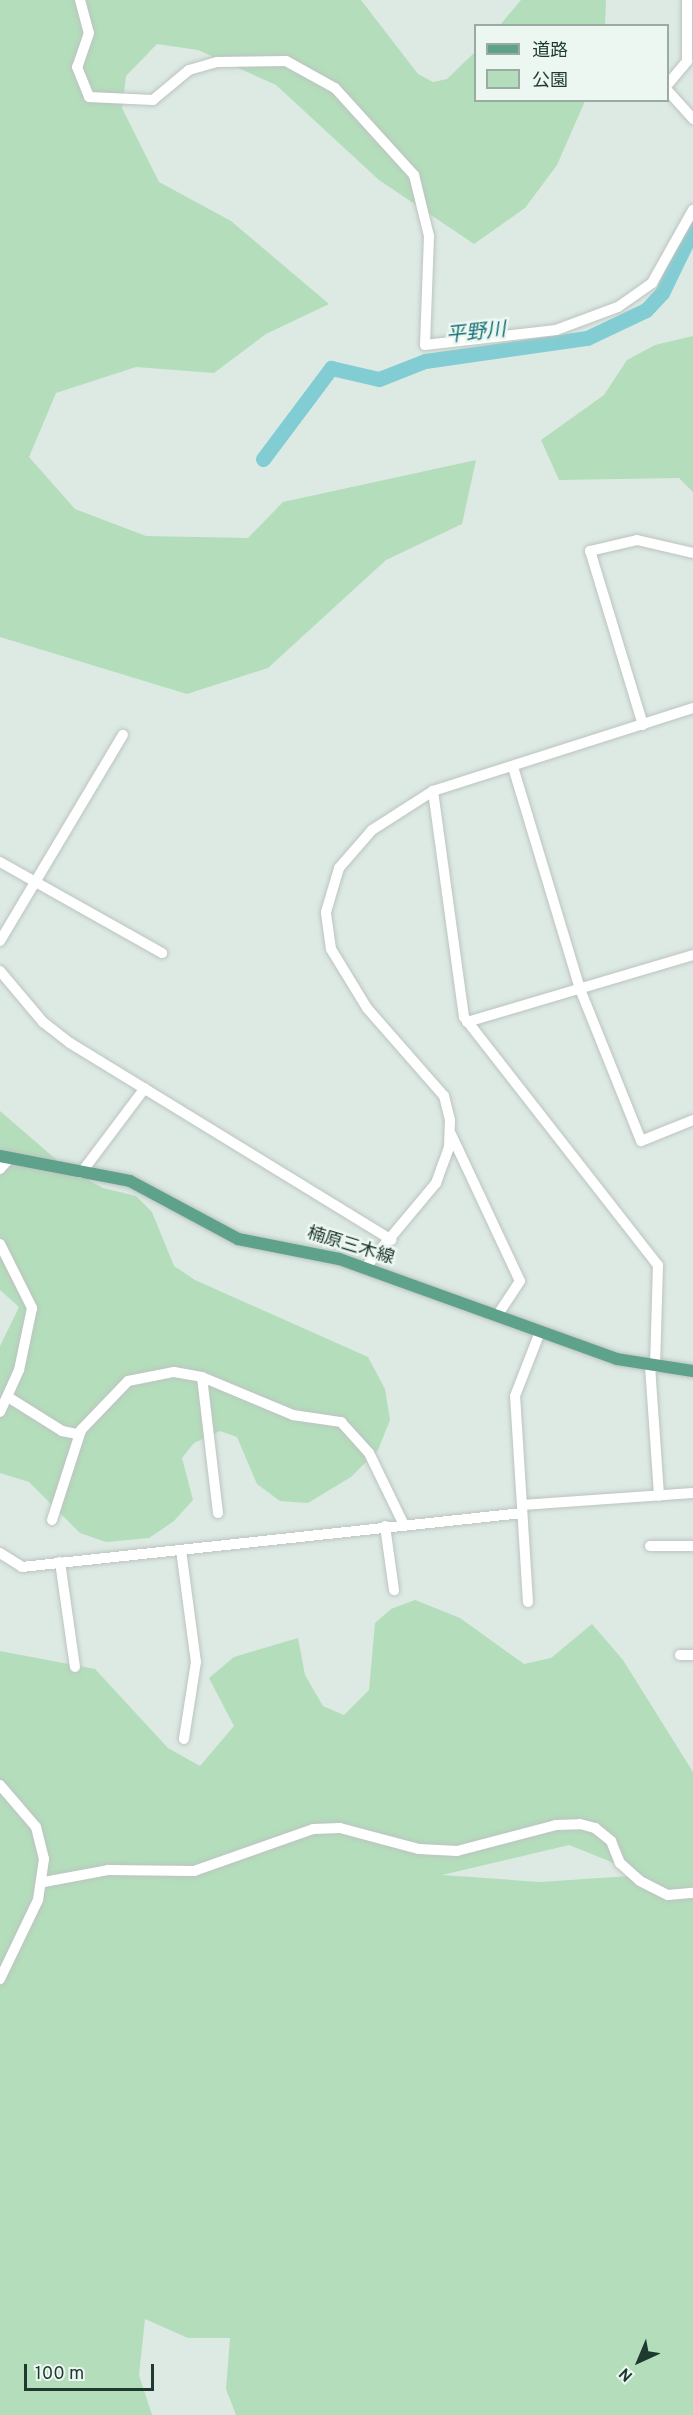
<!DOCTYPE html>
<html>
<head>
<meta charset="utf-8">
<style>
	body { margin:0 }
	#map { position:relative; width:693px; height:2415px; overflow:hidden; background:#ddeae3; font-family:Overpass,"Noto Sans JP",sans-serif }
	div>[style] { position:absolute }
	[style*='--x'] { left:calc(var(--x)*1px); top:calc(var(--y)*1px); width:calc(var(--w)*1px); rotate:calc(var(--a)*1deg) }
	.green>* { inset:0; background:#b4ddbb }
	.river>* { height:15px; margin:-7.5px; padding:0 7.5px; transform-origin:7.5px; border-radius:7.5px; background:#81cdd3 }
	.roads { filter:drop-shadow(0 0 2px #bcc4c1) drop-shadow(0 0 2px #bcc4c1) }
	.minor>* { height:10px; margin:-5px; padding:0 5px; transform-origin:5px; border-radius:5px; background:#fff }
	.major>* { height:12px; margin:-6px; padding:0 6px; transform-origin:6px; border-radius:6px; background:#5fa28b }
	span { translate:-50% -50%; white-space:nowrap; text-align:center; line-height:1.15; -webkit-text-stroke:5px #edf7f1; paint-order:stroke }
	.street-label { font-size:18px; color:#1e3a30 }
	.water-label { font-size:20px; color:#167078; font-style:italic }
	.legend { position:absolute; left:474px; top:24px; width:195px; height:78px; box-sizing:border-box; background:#edf7f1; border:2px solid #9aaba4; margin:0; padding:8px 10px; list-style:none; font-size:18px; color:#1e3a30 }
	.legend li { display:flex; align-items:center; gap:12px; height:30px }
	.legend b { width:30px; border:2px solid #9aaba4 }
	.north { position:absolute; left:609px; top:2331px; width:60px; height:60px; -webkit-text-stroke:4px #edf7f1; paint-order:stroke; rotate:224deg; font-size:16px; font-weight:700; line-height:24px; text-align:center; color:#1e3a30 }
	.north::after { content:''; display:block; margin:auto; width:21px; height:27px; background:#1e3a30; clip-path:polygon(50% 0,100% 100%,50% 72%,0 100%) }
	.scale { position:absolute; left:24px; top:2364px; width:130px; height:27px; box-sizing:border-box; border:3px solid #1e3a30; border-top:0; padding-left:8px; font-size:18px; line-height:21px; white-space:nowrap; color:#1e3a30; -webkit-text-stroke:4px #edf7f1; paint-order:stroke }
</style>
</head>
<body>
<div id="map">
	<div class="green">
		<i style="clip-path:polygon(0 0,361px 0,418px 74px,433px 82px,447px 79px,475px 52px,476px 100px,585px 101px,557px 165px,525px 208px,474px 244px,379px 180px,276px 85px,198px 50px,157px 44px,126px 76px,122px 108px,159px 182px,231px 221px,329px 304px,266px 334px,214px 373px,136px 367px,56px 393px,29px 457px,75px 509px,146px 536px,248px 538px,283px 502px,476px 460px,462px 524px,386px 560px,268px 668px,187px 694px,0 637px)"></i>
		<i style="clip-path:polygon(521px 0,606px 0,605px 25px,500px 25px)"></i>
		<i style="clip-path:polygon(693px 336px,693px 492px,679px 478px,559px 480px,541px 440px,604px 395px,627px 360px,655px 345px)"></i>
		<i style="clip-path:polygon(0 1111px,66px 1168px,103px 1188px,136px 1196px,152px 1212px,174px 1266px,195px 1280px,368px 1357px,385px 1389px,390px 1420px,378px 1450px,351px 1477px,308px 1503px,280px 1501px,257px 1484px,237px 1437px,220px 1431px,194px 1443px,182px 1458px,193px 1500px,174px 1521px,149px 1538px,106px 1542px,80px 1533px,29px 1482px,0 1473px,0 1346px,19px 1307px,0 1290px)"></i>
		<i style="clip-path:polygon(evenodd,415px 1600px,460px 1618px,524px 1664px,551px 1658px,592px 1624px,623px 1660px,693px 1772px,693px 2415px,236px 2415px,226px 2389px,230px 2338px,188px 2338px,145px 2319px,139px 2375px,152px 2415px,0 2415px,0 1651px,95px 1669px,168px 1748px,200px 1766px,234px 1726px,209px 1678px,234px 1657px,298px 1638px,305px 1675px,323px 1706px,344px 1715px,369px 1690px,375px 1623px,391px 1609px,415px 1600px,569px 1845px,644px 1875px,540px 1882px,442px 1875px,569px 1845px)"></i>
	</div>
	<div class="river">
		<i style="--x:263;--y:459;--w:114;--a:-53.2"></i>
		<i style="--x:331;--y:368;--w:49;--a:12.9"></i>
		<i style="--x:379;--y:379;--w:49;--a:-21.4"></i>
		<i style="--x:425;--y:361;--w:164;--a:-8.1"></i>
		<i style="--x:587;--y:338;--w:65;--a:-25.4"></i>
		<i style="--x:646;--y:310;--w:23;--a:-47"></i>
		<i style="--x:662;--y:293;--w:71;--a:-64.2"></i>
	</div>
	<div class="roads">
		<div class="minor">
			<i style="--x:80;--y:0;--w:34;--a:75"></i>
			<i style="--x:89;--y:33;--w:36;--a:109"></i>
			<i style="--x:77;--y:67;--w:32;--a:68"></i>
			<i style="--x:89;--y:97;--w:64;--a:2.7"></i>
			<i style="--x:153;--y:100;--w:47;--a:-39.8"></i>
			<i style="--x:189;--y:70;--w:29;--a:-16"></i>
			<i style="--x:217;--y:62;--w:69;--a:-0.8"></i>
			<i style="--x:286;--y:61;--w:56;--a:28.9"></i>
			<i style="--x:335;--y:88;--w:118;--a:47.8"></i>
			<i style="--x:414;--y:175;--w:63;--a:76.2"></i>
			<i style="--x:429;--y:236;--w:109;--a:92.1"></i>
			<i style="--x:425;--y:345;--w:132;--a:-6.5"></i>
			<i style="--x:556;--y:330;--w:66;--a:-20.4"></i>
			<i style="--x:618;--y:307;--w:42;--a:-35.2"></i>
			<i style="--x:652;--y:283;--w:84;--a:-60.7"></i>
			<i style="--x:668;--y:84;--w:30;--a:-50"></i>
			<i style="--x:687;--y:61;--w:61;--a:-90"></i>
			<i style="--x:668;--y:91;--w:38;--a:48"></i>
			<i style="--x:643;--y:725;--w:182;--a:-106.9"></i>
			<i style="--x:590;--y:551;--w:48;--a:-13.2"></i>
			<i style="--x:637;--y:540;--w:57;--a:13.1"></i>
			<i style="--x:513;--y:767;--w:232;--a:73.2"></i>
			<i style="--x:580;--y:989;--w:164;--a:68.1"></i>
			<i style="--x:641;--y:1141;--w:56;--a:-22"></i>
			<i style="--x:433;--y:791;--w:228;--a:82.2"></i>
			<i style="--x:464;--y:1017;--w:315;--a:52"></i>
			<i style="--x:658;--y:1265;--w:102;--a:91.7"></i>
			<i style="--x:0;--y:862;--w:186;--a:29.3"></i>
			<i style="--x:0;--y:941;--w:240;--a:-59.2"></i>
			<i style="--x:0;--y:971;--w:67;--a:49.9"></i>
			<i style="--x:43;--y:1022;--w:34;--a:38"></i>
			<i style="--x:70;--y:1043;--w:377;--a:31.5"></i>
			<i style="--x:467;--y:1022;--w:236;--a:-16.5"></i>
			<i style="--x:451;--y:1134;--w:162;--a:64.9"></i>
			<i style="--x:520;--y:1281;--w:42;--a:123.3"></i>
			<i style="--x:0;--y:1169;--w:12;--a:-48"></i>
			<i style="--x:81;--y:1173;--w:106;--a:-53"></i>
			<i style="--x:0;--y:1244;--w:72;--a:63.4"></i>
			<i style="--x:32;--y:1308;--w:63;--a:101.8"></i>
			<i style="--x:19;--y:1370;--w:46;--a:114.3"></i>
			<i style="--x:365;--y:1268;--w:111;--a:-50.1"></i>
			<i style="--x:436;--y:1183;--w:37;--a:-70"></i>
			<i style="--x:449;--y:1148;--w:28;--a:-88"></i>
			<i style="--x:450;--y:1120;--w:25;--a:-104"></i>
			<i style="--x:444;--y:1096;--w:117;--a:-131.2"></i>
			<i style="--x:367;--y:1008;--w:69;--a:-121.4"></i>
			<i style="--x:331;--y:949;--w:37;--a:-98"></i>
			<i style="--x:326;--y:912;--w:46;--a:-73.5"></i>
			<i style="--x:339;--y:868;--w:50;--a:-49"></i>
			<i style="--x:372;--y:830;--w:72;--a:-32.6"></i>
			<i style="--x:433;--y:791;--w:273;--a:-17.7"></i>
			<i style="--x:650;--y:1366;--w:130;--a:86"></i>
			<i style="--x:202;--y:1377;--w:137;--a:83.3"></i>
			<i style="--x:8;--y:1397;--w:64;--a:32.2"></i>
			<i style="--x:62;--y:1431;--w:16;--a:11"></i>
			<i style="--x:522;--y:1505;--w:171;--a:-4"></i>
			<i style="--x:52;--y:1520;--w:95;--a:-72.1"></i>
			<i style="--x:81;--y:1430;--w:68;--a:-46.2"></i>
			<i style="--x:128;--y:1381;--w:47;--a:-11.1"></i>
			<i style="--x:174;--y:1372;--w:28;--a:10"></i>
			<i style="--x:202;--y:1377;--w:99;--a:22.7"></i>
			<i style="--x:293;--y:1415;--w:49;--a:8.3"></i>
			<i style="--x:341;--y:1422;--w:42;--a:47.9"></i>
			<i style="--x:369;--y:1453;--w:78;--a:64.1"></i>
			<i style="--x:385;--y:1526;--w:65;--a:82"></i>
			<i style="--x:650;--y:1546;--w:43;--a:0"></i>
			<i style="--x:181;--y:1550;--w:113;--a:82.4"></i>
			<i style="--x:196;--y:1662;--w:78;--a:98.9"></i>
			<i style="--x:0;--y:1553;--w:26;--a:32"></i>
			<i style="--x:22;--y:1567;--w:503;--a:-6.16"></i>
			<i style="--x:60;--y:1562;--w:106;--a:81.9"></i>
			<i style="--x:528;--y:1602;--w:206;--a:-93.6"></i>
			<i style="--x:515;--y:1396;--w:69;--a:-68.7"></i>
			<i style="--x:680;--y:1655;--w:13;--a:0"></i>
			<i style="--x:0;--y:1785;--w:55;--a:49.4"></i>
			<i style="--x:36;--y:1827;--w:33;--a:76"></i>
			<i style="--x:44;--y:1859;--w:41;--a:98.3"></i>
			<i style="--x:38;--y:1900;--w:88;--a:115.7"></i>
			<i style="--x:44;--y:1882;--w:65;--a:-10.6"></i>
			<i style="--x:108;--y:1870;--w:86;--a:0.7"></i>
			<i style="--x:194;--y:1871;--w:126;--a:-19.4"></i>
			<i style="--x:313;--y:1829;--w:27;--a:-2"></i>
			<i style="--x:340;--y:1828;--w:82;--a:14.9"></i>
			<i style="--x:419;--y:1849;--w:38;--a:3"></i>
			<i style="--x:457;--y:1851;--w:102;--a:-14.7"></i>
			<i style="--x:556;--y:1825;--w:24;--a:-2"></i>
			<i style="--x:580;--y:1824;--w:16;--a:15"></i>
			<i style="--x:595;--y:1828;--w:21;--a:39"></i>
			<i style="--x:611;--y:1841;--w:24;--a:68"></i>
			<i style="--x:620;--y:1863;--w:27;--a:42"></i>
			<i style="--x:640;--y:1881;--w:31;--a:27"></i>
			<i style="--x:668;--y:1895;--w:25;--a:-5"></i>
		</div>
		<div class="major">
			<i style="--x:0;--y:1156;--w:132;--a:10.9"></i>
			<i style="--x:130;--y:1181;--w:123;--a:28.2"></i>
			<i style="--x:238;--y:1239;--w:103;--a:11.2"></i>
			<i style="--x:339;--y:1259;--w:295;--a:19.8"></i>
			<i style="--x:617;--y:1359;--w:77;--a:9"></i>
		</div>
	</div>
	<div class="street-label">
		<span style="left:350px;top:1247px;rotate:17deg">楠原三木線</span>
	</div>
	<div class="water-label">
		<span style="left:476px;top:334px;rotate:-6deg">平野川</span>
	</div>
	<ul class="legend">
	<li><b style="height:8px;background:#5fa28b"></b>道路</li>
	<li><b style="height:16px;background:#b4ddbb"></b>公園</li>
	</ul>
	<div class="north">N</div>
	<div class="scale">100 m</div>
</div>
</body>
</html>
